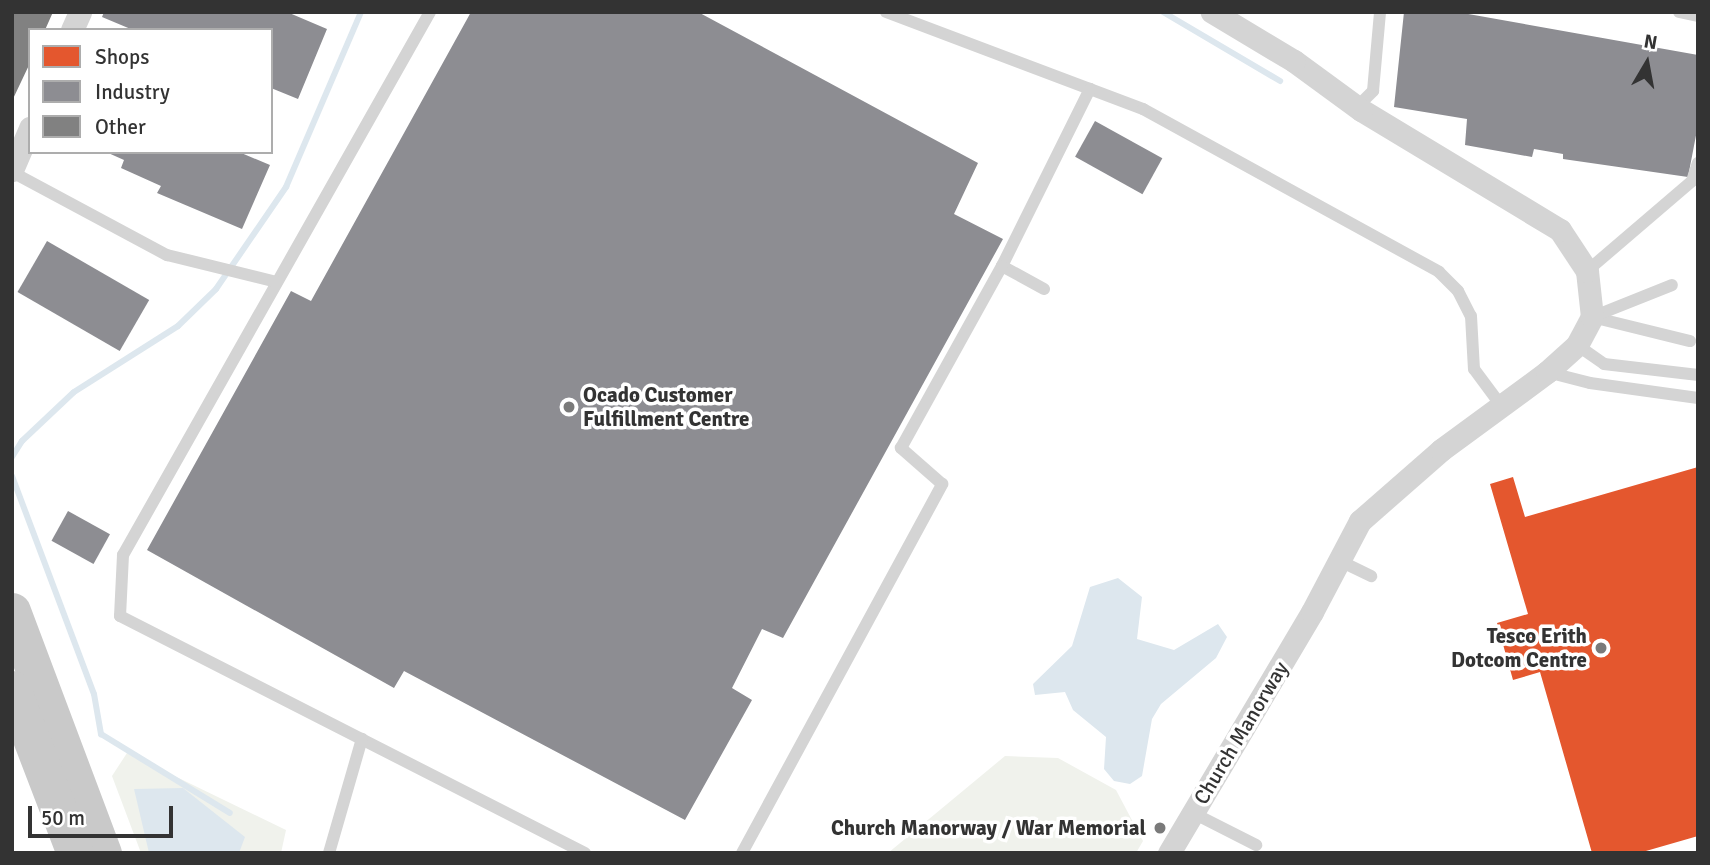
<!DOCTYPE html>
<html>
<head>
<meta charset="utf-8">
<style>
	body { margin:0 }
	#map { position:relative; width:1710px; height:865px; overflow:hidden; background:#fff; font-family:Signika,sans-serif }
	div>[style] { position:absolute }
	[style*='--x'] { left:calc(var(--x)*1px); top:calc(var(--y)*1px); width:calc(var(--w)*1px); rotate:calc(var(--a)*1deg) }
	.green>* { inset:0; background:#f0f2ec }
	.water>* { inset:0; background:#dde7ee }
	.shops>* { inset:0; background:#e4572e }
	.industry>* { inset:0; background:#8d8d92; transform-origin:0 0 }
	.stream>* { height:6px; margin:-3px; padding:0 3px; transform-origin:3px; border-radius:3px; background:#dde7ee }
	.building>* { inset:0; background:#818181 }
	.lane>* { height:12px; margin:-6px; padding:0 6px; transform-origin:6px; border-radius:6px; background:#d4d4d4 }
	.street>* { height:23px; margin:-11.5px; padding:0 11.5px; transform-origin:11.5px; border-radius:11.5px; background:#d4d4d4 }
	.primary>* { height:37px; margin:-18.5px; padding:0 18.5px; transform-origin:18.5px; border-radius:18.5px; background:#c9c9c9 }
	.dots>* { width:19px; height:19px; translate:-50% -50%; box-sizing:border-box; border:4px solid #fff; border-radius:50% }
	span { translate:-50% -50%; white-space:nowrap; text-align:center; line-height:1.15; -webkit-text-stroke:7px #fff; paint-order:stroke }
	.poi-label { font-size:21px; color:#333; font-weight:700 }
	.left { translate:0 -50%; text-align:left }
	.right { translate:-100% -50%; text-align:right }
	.street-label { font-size:21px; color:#333 }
	.frame { position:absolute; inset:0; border:14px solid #333; pointer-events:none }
	.legend { position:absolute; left:28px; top:28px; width:245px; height:126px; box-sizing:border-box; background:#fff; border:2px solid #adadad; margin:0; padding:9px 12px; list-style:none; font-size:21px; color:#333 }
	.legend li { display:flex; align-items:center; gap:14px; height:35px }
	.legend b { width:35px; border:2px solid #adadad }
	.north { position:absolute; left:1612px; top:28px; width:70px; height:70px; -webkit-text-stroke:5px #fff; paint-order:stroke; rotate:10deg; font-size:19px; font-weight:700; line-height:28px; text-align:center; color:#333 }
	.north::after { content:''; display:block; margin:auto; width:24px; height:32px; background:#333; clip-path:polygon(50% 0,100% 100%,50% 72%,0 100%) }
	.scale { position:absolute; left:28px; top:806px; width:145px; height:32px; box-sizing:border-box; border:4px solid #333; border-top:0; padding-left:9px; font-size:21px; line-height:24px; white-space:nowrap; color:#333; -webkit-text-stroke:5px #fff; paint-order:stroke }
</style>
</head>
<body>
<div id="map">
	<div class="green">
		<i style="clip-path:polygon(127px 753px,286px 830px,281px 853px,141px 853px,112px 776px)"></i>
		<i style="clip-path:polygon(1005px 756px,1058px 758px,1116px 790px,1143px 841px,1136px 853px,888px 853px)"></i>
	</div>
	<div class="water">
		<i style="clip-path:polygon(1118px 578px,1142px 597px,1137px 639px,1174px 650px,1218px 624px,1227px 637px,1216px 658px,1161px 704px,1152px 719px,1142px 776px,1130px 784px,1114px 781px,1104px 769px,1106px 737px,1073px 710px,1065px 692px,1035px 695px,1033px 684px,1072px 646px,1090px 587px)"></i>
		<i style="clip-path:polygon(183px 788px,245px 837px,239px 853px,149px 853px,134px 789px)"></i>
	</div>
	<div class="shops">
		<i style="clip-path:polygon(1698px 467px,1698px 836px,1639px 853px,1592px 853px,1540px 672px,1513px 680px,1497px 623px,1528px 614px,1490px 484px,1513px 477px,1525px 517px)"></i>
	</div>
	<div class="industry">
		<i style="clip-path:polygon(104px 12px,287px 12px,327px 29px,298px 99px,271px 88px,271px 30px,133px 30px,102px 17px)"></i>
		<i style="clip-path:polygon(471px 12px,698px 12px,978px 163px,954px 214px,1003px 239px,783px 638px,762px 629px,732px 688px,752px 700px,685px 820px,404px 671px,394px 688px,147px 550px,291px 291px,311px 301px)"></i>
		<i style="clip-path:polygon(1404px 12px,1457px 12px,1698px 55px,1698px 125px,1688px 177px,1563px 159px,1563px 154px,1534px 149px,1532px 157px,1465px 145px,1467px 119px,1394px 107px)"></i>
		<i style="left:1095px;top:121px;width:77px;height:41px;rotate:29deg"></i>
		<i style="clip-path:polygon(106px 152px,239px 152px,270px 165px,242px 229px,157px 193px,161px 186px,121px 168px,124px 160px)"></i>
		<i style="left:47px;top:241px;width:118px;height:59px;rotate:30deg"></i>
		<i style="left:68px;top:511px;width:48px;height:34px;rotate:29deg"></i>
	</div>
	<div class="stream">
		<i style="--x:1163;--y:12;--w:136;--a:30.5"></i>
		<i style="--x:12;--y:457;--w:19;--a:-58"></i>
		<i style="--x:22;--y:441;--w:71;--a:-43.3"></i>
		<i style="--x:74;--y:392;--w:123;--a:-32.4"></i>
		<i style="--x:178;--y:326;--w:53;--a:-44.2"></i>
		<i style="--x:216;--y:289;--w:124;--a:-55.5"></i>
		<i style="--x:286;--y:187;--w:190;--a:-66.8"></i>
		<i style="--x:12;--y:476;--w:233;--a:69.4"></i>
		<i style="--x:94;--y:694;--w:41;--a:80.1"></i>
		<i style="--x:101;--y:734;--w:151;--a:31.5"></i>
	</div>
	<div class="building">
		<i style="clip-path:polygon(12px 12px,53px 12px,45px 30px,30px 30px,30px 63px,12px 101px)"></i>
	</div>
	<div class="lane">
		<i style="--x:430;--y:12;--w:624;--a:119.48"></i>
		<i style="--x:123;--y:555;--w:61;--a:92.8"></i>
		<i style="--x:120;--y:616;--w:522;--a:27.01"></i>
		<i style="--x:886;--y:12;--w:275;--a:20.7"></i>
		<i style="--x:1143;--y:109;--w:338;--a:28.8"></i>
		<i style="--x:1439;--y:272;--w:27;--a:45"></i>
		<i style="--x:1458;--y:291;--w:28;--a:63"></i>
		<i style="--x:1471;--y:316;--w:53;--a:86.8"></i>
		<i style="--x:1474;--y:369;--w:44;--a:53.4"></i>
		<i style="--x:1679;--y:12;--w:19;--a:12"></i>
		<i style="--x:1357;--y:107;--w:23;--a:-45"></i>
		<i style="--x:1373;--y:91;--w:79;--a:-84.9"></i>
		<i style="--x:12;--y:172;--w:176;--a:28.2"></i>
		<i style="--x:167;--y:255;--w:113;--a:13.8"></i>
		<i style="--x:1587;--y:271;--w:138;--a:-40.6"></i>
		<i style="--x:1692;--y:181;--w:19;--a:-72"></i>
		<i style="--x:1044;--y:289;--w:48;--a:-151.3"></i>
		<i style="--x:1002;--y:266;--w:198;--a:-63.6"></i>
		<i style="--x:1592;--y:317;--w:101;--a:13.8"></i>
		<i style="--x:1592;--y:317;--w:86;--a:-21.8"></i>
		<i style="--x:1577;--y:345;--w:33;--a:35"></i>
		<i style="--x:1604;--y:364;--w:95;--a:6.7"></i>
		<i style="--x:1547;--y:372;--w:44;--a:14.3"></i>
		<i style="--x:1590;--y:383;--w:109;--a:7.9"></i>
		<i style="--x:1338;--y:560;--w:37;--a:26"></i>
		<i style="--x:1193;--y:813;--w:71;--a:26.9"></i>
		<i style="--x:329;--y:853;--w:119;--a:-73.9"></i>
		<i style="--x:742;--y:853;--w:420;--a:-61.5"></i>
		<i style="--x:942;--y:484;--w:55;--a:-138.7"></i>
		<i style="--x:901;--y:448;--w:208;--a:-61"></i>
	</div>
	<div class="street">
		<i style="--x:72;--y:30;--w:20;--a:-66"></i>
		<i style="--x:12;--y:170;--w:46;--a:-66.8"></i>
		<i style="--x:1169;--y:853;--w:280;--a:-59.3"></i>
		<i style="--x:1312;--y:612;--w:103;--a:-62.2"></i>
		<i style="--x:1360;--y:521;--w:108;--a:-41.2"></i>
		<i style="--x:1441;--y:450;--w:132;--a:-36.3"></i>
		<i style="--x:1547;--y:372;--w:40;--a:-42"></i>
		<i style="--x:1577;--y:345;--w:32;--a:-62"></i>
		<i style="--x:1592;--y:317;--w:46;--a:-96.2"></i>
		<i style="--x:1587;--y:271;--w:49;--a:-123.4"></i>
		<i style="--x:1560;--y:230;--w:232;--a:-148.9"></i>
		<i style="--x:1361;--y:110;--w:83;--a:-143.8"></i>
		<i style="--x:1294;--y:61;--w:96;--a:-149.1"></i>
	</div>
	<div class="primary">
		<i style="--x:12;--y:611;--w:259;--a:69.4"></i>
		<i style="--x:12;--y:689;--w:176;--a:69"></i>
	</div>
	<div class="dots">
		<i style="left:569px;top:407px;background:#7a7a7a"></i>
		<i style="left:1601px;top:648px;background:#7a7a7a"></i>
		<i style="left:1160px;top:828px;background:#7a7a7a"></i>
	</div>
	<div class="poi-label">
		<span class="left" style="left:583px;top:407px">Ocado Customer<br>Fulfillment Centre</span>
		<span class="right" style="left:1587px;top:648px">Tesco Erith<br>Dotcom Centre</span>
		<span class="right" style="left:1146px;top:828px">Church Manorway / War Memorial</span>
	</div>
	<div class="street-label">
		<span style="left:1241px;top:733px;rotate:-59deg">Church Manorway</span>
	</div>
	<div class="frame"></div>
	<ul class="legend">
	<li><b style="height:19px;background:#e4572e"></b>Shops</li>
	<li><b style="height:19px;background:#8d8d92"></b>Industry</li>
	<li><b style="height:19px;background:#818181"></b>Other</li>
	</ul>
	<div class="north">N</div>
	<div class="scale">50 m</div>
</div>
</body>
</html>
